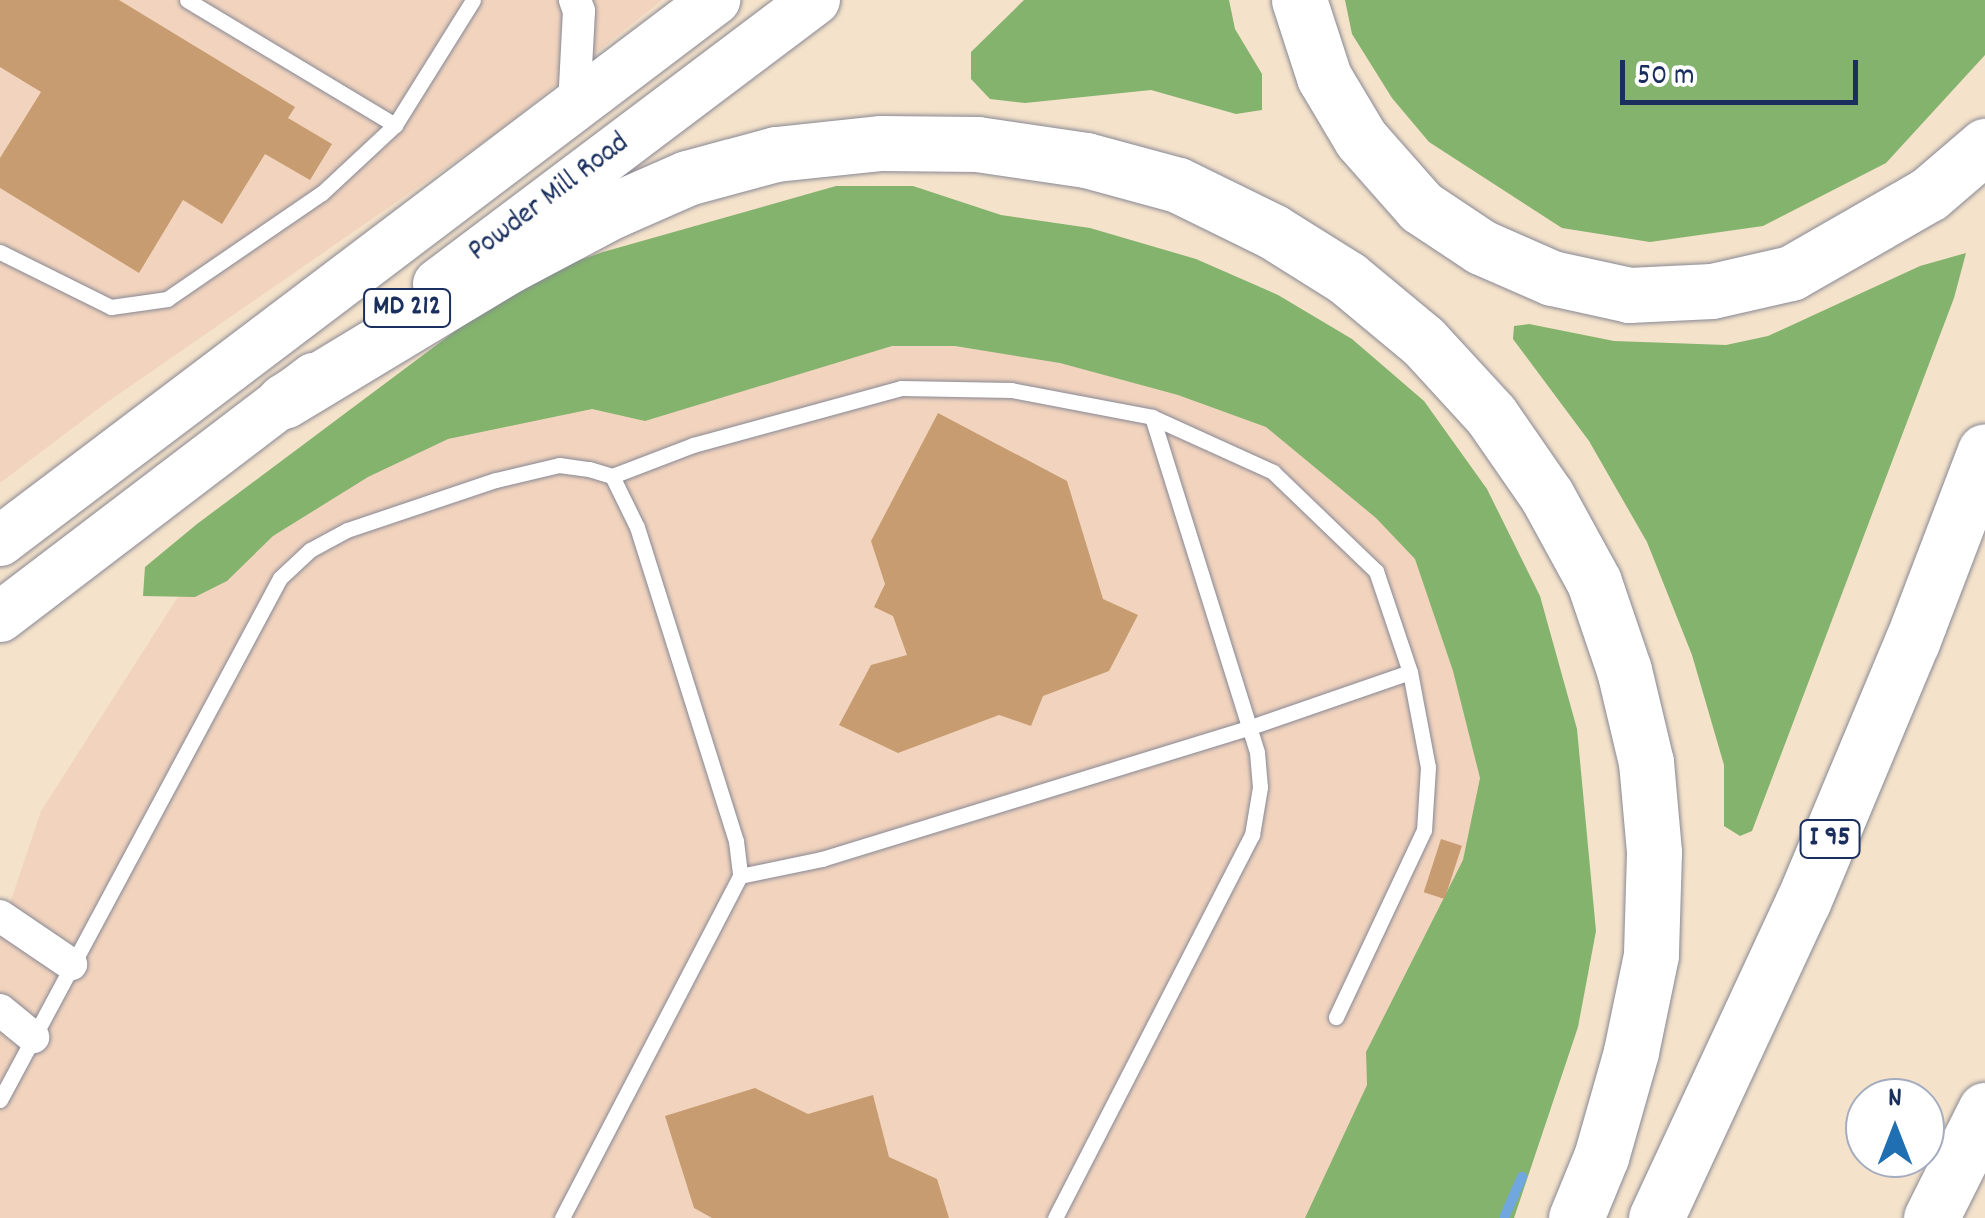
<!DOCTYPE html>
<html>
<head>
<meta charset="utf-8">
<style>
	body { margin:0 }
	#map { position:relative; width:1985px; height:1218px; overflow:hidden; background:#f4e2ca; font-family:Dekko,sans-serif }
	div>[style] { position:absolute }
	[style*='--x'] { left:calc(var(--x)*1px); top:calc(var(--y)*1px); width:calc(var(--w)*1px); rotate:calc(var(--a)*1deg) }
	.built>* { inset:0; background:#f2d4be }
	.forest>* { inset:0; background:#83b36d }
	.stream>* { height:10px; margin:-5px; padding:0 5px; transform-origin:5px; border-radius:5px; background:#70a7de }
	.building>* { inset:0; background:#c69c70; transform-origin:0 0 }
	.roads { filter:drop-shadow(0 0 2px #888894) drop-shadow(0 0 2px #888894) }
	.service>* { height:15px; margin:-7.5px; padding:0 7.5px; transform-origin:7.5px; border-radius:7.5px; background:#fff }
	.minor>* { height:32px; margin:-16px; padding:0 16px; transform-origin:16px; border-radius:16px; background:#fff }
	.primary>* { height:50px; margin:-25px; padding:0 25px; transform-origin:25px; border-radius:25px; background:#fff }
	.motorway>* { height:55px; margin:-27.5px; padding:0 27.5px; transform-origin:27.5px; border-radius:27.5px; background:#fff }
	span { translate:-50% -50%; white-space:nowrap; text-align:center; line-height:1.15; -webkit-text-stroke:9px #fff; paint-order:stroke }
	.shield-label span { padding:2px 8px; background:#fff; border:2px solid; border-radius:8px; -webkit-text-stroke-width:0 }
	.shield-label { font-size:28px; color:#1b2f5e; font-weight:700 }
	.street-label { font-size:30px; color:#1b2f5e }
	.north { position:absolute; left:1845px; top:1078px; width:100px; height:100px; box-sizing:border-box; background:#fff; border:2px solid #a4acbf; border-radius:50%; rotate:0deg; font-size:28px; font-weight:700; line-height:40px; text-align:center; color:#1b2f5e }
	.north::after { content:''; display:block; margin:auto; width:35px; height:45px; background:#1f6fb2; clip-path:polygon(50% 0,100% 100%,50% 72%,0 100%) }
	.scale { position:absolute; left:1620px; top:60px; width:238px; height:45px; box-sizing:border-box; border:5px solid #1b2f5e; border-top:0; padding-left:12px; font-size:30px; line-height:35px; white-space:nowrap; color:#1b2f5e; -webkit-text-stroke:8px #fff; paint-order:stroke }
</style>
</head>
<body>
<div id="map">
	<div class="built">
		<i style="clip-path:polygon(0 0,662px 0,495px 134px,106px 403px,0 483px)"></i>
		<i style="clip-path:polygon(871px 257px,1317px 355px,1537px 789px,1338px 1218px,0 1218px,0 933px,41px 811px,204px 556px,535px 346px)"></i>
	</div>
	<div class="forest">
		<i style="clip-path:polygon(1024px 0,1229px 0,1235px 29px,1262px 74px,1262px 110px,1236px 114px,1151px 90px,1025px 103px,990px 99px,971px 79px,971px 52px)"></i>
		<i style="clip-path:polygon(1345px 0,1985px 0,1985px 55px,1886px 163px,1763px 226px,1650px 242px,1562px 228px,1429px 142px,1392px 98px,1352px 34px)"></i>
		<i style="clip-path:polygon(836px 186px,913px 186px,1001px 215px,1090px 228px,1196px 259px,1278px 295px,1352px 339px,1424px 401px,1487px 489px,1540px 596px,1577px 729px,1596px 931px,1578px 1027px,1514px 1218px,1305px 1218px,1367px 1085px,1366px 1052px,1463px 860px,1480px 778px,1453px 671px,1415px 559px,1376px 518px,1266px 427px,1178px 395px,1060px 363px,955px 346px,892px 346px,645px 421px,592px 409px,448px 439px,368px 477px,273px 536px,227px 581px,195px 597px,143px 596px,145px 567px,197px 524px,486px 308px,540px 274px,603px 252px)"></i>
		<i style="clip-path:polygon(1966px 253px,1954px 298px,1752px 831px,1740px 836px,1724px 826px,1724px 765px,1692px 655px,1647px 542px,1589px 441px,1513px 339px,1514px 326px,1529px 324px,1614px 341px,1726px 345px,1768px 336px,1920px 266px)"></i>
	</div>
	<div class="stream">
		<i style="--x:1504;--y:1218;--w:45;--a:-66.3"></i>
	</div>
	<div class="building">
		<i style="clip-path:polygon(0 0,119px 0,295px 107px,288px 118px,332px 144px,310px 180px,265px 154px,222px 224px,183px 200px,139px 273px,0 188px,0 158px,41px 92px,0 67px)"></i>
		<i style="clip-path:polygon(938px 413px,1067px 481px,1103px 599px,1138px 615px,1109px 671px,1043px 696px,1031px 726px,999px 715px,898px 753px,839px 725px,871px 665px,907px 655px,893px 616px,874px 607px,885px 584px,871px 541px)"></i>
		<i style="left:1441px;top:839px;width:22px;height:56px;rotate:18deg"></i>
		<i style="clip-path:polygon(755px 1088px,808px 1114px,873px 1095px,889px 1157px,937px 1179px,949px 1218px,712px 1218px,694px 1208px,665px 1116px)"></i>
	</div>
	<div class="roads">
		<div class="service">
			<i style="--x:187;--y:0;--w:243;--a:31"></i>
			<i style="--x:395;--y:125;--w:147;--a:-58"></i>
			<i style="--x:0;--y:252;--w:124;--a:26.4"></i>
			<i style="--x:111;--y:307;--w:57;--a:-8.1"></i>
			<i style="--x:167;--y:299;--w:188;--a:-34.4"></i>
			<i style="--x:322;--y:193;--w:100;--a:-43"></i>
			<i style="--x:612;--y:476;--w:87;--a:-20.9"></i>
			<i style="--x:693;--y:445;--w:216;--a:-15.3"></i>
			<i style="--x:901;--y:388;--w:110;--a:1"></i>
			<i style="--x:1011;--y:390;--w:144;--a:10.8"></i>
			<i style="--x:1152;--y:417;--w:133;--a:24.4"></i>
			<i style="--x:1273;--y:472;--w:143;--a:43.9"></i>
			<i style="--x:1376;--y:571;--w:107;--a:71.4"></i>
			<i style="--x:1410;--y:672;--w:97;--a:79.3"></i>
			<i style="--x:1428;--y:767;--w:63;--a:93.6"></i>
			<i style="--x:1424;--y:830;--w:207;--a:115.2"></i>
			<i style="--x:740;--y:876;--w:84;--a:-11.7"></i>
			<i style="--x:822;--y:859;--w:446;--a:-17.1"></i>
			<i style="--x:1248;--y:728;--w:171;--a:-19.1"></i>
			<i style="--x:0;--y:1100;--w:592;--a:-61.79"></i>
			<i style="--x:280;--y:578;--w:41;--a:-43"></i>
			<i style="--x:310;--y:550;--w:42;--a:-28.4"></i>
			<i style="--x:347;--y:530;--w:157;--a:-18.6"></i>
			<i style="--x:496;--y:480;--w:65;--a:-13.4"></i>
			<i style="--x:559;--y:465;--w:30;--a:8"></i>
			<i style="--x:589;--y:469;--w:24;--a:17"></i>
			<i style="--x:612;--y:476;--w:57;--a:63.9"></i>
			<i style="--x:637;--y:527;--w:329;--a:72.5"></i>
			<i style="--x:736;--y:841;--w:35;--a:83"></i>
			<i style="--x:740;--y:876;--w:386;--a:117.5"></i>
			<i style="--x:1055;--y:1218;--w:431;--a:-62.8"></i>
			<i style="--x:1252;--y:835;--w:49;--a:-80.5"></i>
			<i style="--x:1260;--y:787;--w:35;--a:-95"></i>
			<i style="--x:1257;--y:752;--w:351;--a:-107.4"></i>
		</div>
		<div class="minor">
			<i style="--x:574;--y:106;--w:95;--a:-87"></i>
			<i style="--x:579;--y:11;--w:12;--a:-110"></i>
			<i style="--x:0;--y:916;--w:86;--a:34.1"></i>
			<i style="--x:0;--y:1010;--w:43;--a:39.3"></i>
		</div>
		<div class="primary">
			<i style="--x:438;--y:284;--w:472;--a:-37"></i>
			<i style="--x:0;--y:541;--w:897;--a:-37.11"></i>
			<i style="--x:0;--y:617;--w:395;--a:-37.3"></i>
		</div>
		<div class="motorway">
			<i style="--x:1299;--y:0;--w:81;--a:72"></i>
			<i style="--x:1324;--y:77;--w:72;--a:59.2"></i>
			<i style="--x:1361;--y:139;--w:91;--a:48.6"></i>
			<i style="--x:1421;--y:207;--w:72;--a:33.7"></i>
			<i style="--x:1481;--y:247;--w:77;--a:23.6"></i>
			<i style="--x:1552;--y:278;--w:79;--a:12.4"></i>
			<i style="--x:1629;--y:295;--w:83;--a:-2.8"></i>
			<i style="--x:1712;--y:291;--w:81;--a:-12.8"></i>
			<i style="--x:1791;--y:273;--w:159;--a:-29.8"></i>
			<i style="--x:1929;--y:194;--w:74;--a:-40.6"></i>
			<i style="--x:284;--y:401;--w:262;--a:-31.1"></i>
			<i style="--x:508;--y:266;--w:118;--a:-27.9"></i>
			<i style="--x:612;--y:211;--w:82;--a:-23.7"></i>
			<i style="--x:687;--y:178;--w:92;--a:-15.1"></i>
			<i style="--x:776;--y:154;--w:106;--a:-6"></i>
			<i style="--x:881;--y:143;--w:96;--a:0.6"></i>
			<i style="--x:977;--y:144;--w:110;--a:8.4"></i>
			<i style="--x:1086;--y:160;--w:95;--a:15.2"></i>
			<i style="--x:1178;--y:185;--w:105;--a:26.1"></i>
			<i style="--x:1272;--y:231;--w:89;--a:32.1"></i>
			<i style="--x:1347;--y:278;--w:99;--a:39.7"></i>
			<i style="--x:1423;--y:341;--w:100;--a:47.4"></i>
			<i style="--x:1491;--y:415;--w:98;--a:55.3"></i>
			<i style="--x:1547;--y:496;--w:98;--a:61.3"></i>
			<i style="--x:1594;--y:582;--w:93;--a:71.2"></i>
			<i style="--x:1624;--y:670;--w:95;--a:76.6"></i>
			<i style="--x:1646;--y:762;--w:90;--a:84.9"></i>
			<i style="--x:1654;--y:852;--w:103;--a:91.7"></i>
			<i style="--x:1651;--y:955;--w:99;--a:101.7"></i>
			<i style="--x:1631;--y:1052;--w:109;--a:105.9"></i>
			<i style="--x:1601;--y:1157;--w:66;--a:112.3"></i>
			<i style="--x:1656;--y:1218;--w:349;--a:-65.1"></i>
			<i style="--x:1803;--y:902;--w:282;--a:-67.3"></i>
			<i style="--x:1912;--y:642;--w:204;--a:-69.1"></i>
			<i style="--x:1931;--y:1218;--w:121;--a:-63.4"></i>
		</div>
	</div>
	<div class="shield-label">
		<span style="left:407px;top:308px">MD 212</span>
		<span style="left:1830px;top:839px">I 95</span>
	</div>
	<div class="street-label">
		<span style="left:550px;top:199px;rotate:-37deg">Powder Mill Road</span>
	</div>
	<div class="north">N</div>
	<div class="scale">50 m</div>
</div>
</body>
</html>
